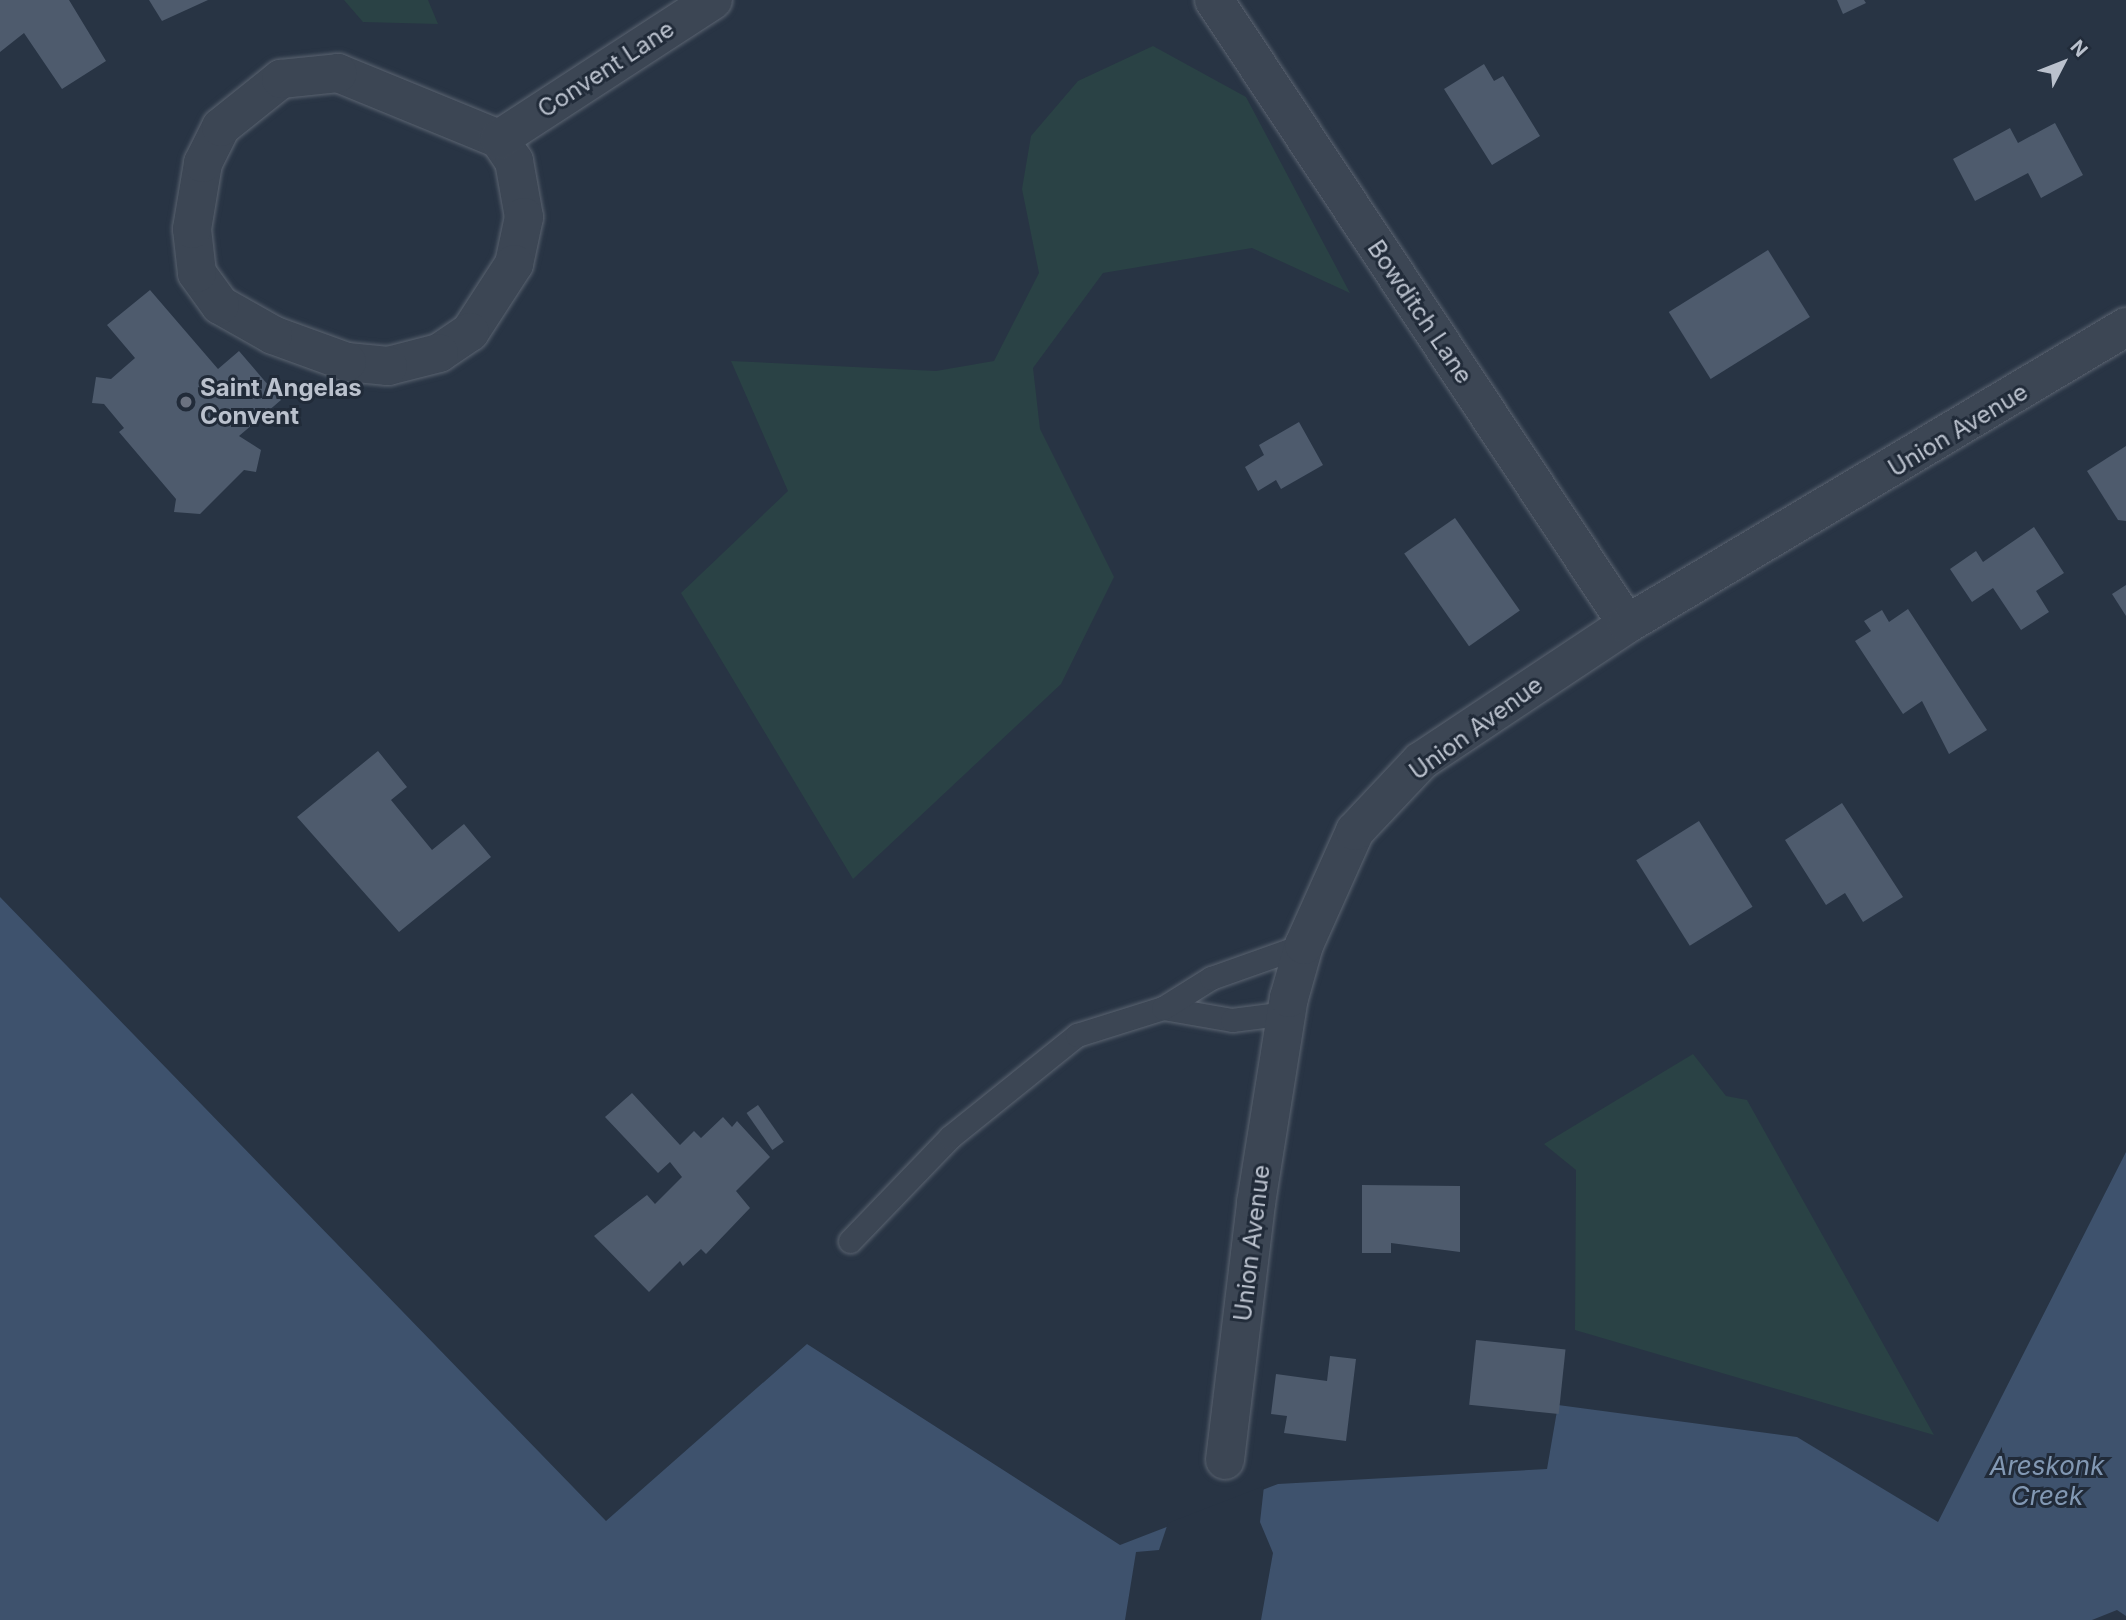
<!DOCTYPE html>
<html>
<head>
<meta charset="utf-8">
<style>
	body { margin:0 }
	#map { position:relative; width:2126px; height:1620px; overflow:hidden; background:#283444; font-family:Inter,sans-serif }
	div>[style] { position:absolute }
	[style*='--x'] { left:calc(var(--x)*1px); top:calc(var(--y)*1px); width:calc(var(--w)*1px); rotate:calc(var(--a)*1deg) }
	.green>* { inset:0; background:#2a4245 }
	.water>* { inset:0; background:#3e526d }
	.pier>* { inset:0; background:#283444 }
	.building>* { inset:0; background:#4e5b6d; transform-origin:0 0 }
	.roads { filter:drop-shadow(0 0 2px #5b6471) drop-shadow(0 0 2px #5b6471) }
	.service>* { height:23px; margin:-11.5px; padding:0 11.5px; transform-origin:11.5px; border-radius:11.5px; background:#3c4654 }
	.minor>* { height:38px; margin:-19px; padding:0 19px; transform-origin:19px; border-radius:19px; background:#3c4654 }
	.tertiary>* { height:38px; margin:-19px; padding:0 19px; transform-origin:19px; border-radius:19px; background:#3c4654 }
	.dots>* { width:19px; height:19px; translate:-50% -50%; box-sizing:border-box; border:4px solid #212b39; border-radius:50% }
	span { translate:-50% -50%; white-space:nowrap; text-align:center; line-height:1.15; -webkit-text-stroke:6px #212b39; paint-order:stroke }
	.street-label { font-size:24px; color:#bac1cd }
	.poi-label { font-size:24px; color:#bac1cd; font-weight:700 }
	.left { translate:0 -50%; text-align:left }
	.water-label { font-size:26px; color:#8298b3; font-style:italic }
	.north { position:absolute; left:2028px; top:28px; width:70px; height:70px; -webkit-text-stroke:5px #212b39; paint-order:stroke; rotate:48deg; font-size:19px; font-weight:700; line-height:28px; text-align:center; color:#bac1cd }
	.north::after { content:''; display:block; margin:auto; width:24px; height:32px; background:#bac1cd; clip-path:polygon(50% 0,100% 100%,50% 72%,0 100%) }
</style>
</head>
<body>
<div id="map">
	<div class="green">
		<i style="clip-path:polygon(344px 0,428px 0,438px 24px,363px 22px)"></i>
		<i style="clip-path:polygon(1153px 46px,1246px 97px,1350px 293px,1252px 248px,1103px 273px,1033px 368px,1040px 429px,1114px 577px,1061px 684px,853px 879px,681px 593px,788px 491px,731px 361px,936px 371px,994px 361px,1039px 273px,1022px 189px,1031px 136px,1078px 81px)"></i>
		<i style="clip-path:polygon(1693px 1054px,1726px 1096px,1747px 1100px,1934px 1435px,1575px 1330px,1576px 1170px,1544px 1144px)"></i>
	</div>
	<div class="water">
		<i style="clip-path:polygon(0 897px,606px 1521px,807px 1344px,1120px 1545px,1278px 1484px,1547px 1469px,1558px 1405px,1797px 1437px,1938px 1522px,2126px 1152px,2126px 1616px,2117px 1610px,2092px 1620px,0 1620px)"></i>
	</div>
	<div class="pier">
		<i style="clip-path:polygon(1264px 1486px,1260px 1522px,1273px 1553px,1261px 1620px,1125px 1620px,1136px 1552px,1159px 1550px,1168px 1523px)"></i>
	</div>
	<div class="building">
		<i style="clip-path:polygon(0 0,69px 0,106px 61px,62px 89px,24px 33px,0 52px)"></i>
		<i style="clip-path:polygon(149px 0,208px 0,162px 21px)"></i>
		<i style="clip-path:polygon(1837px 0,1864px 0,1866px 3px,1843px 14px)"></i>
		<i style="clip-path:polygon(1484px 64px,1494px 81px,1503px 76px,1540px 136px,1492px 165px,1444px 89px)"></i>
		<i style="clip-path:polygon(2055px 123px,2083px 175px,2041px 198px,2028px 173px,1975px 201px,1953px 159px,2010px 128px,2018px 143px)"></i>
		<i style="left:1768px;top:250px;width:79px;height:117px;rotate:58deg"></i>
		<i style="clip-path:polygon(150px 290px,218px 369px,239px 351px,281px 400px,239px 436px,261px 450px,256px 472px,244px 470px,200px 514px,174px 512px,176px 499px,119px 432px,124px 428px,104px 404px,92px 403px,96px 377px,111px 379px,135px 358px,107px 325px)"></i>
		<i style="clip-path:polygon(1299px 422px,1323px 465px,1281px 489px,1276px 480px,1258px 491px,1245px 467px,1264px 455px,1259px 445px)"></i>
		<i style="clip-path:polygon(2126px 446px,2126px 521px,2118px 520px,2087px 471px)"></i>
		<i style="left:1455px;top:518px;width:113px;height:62px;rotate:55deg"></i>
		<i style="clip-path:polygon(2034px 527px,2064px 573px,2036px 591px,2049px 612px,2021px 630px,1993px 588px,1972px 602px,1950px 569px,1976px 551px,1983px 562px)"></i>
		<i style="clip-path:polygon(2126px 585px,2126px 616px,2112px 594px)"></i>
		<i style="clip-path:polygon(1908px 609px,1987px 730px,1949px 754px,1922px 701px,1903px 714px,1855px 641px,1871px 631px,1864px 621px,1882px 610px,1889px 622px)"></i>
		<i style="clip-path:polygon(378px 751px,407px 787px,391px 800px,432px 850px,464px 824px,491px 857px,399px 932px,297px 817px)"></i>
		<i style="clip-path:polygon(1842px 803px,1903px 897px,1863px 922px,1845px 893px,1826px 905px,1785px 840px)"></i>
		<i style="left:1699px;top:821px;width:101px;height:74px;rotate:58deg"></i>
		<i style="clip-path:polygon(632px 1093px,680px 1145px,694px 1131px,701px 1138px,723px 1117px,732px 1127px,737px 1121px,770px 1157px,736px 1191px,750px 1208px,706px 1254px,701px 1249px,683px 1266px,680px 1261px,649px 1292px,594px 1236px,647px 1195px,655px 1204px,682px 1177px,670px 1162px,658px 1173px,605px 1117px)"></i>
		<i style="left:758px;top:1105px;width:45px;height:14px;rotate:55deg"></i>
		<i style="clip-path:polygon(1362px 1185px,1460px 1186px,1460px 1252px,1391px 1243px,1391px 1253px,1362px 1253px)"></i>
		<i style="left:1476px;top:1340px;width:90px;height:65px;rotate:6deg"></i>
		<i style="clip-path:polygon(1330px 1356px,1356px 1359px,1346px 1441px,1284px 1433px,1287px 1416px,1271px 1414px,1276px 1374px,1327px 1381px)"></i>
	</div>
	<div class="roads">
		<div class="service">
			<i style="--x:1163;--y:1008;--w:70;--a:9.9"></i>
			<i style="--x:1232;--y:1020;--w:55;--a:-7.3"></i>
			<i style="--x:850;--y:1241;--w:144;--a:-46.1"></i>
			<i style="--x:950;--y:1137;--w:163;--a:-38.8"></i>
			<i style="--x:1077;--y:1035;--w:90;--a:-17.4"></i>
			<i style="--x:1163;--y:1008;--w:57;--a:-32"></i>
			<i style="--x:1211;--y:978;--w:99;--a:-19.5"></i>
		</div>
		<div class="minor">
			<i style="--x:1214;--y:0;--w:748;--a:56.5"></i>
			<i style="--x:338;--y:73;--w:174;--a:22.3"></i>
			<i style="--x:499;--y:139;--w:27;--a:56"></i>
			<i style="--x:514;--y:161;--w:57;--a:79.9"></i>
			<i style="--x:524;--y:217;--w:48;--a:102"></i>
			<i style="--x:514;--y:264;--w:81;--a:122.9"></i>
			<i style="--x:470;--y:332;--w:37;--a:146"></i>
			<i style="--x:439;--y:353;--w:53;--a:165.7"></i>
			<i style="--x:388;--y:366;--w:41;--a:-174.4"></i>
			<i style="--x:347;--y:362;--w:79;--a:-160"></i>
			<i style="--x:273;--y:335;--w:61;--a:-150.5"></i>
			<i style="--x:220;--y:305;--w:39;--a:-126"></i>
			<i style="--x:197;--y:273;--w:44;--a:-96.5"></i>
			<i style="--x:192;--y:229;--w:67;--a:-80.5"></i>
			<i style="--x:203;--y:163;--w:40;--a:-63.4"></i>
			<i style="--x:221;--y:127;--w:77;--a:-38.7"></i>
			<i style="--x:281;--y:79;--w:57;--a:-6"></i>
			<i style="--x:499;--y:139;--w:255;--a:-33"></i>
		</div>
		<div class="tertiary">
			<i style="--x:1225;--y:1460;--w:259;--a:-83.1"></i>
			<i style="--x:1256;--y:1203;--w:208;--a:-80.9"></i>
			<i style="--x:1289;--y:998;--w:55;--a:-74.2"></i>
			<i style="--x:1304;--y:945;--w:125;--a:-65.9"></i>
			<i style="--x:1355;--y:831;--w:96;--a:-46.7"></i>
			<i style="--x:1421;--y:761;--w:247;--a:-33.6"></i>
			<i style="--x:1627;--y:624;--w:581;--a:-30.76"></i>
		</div>
	</div>
	<div class="dots">
		<i style="left:186px;top:402px;background:#6b7280"></i>
	</div>
	<div class="street-label">
		<span style="left:606px;top:69px;rotate:-33deg">Convent Lane</span>
		<span style="left:1420px;top:312px;rotate:56deg">Bowditch Lane</span>
		<span style="left:1958px;top:430px;rotate:-31deg">Union Avenue</span>
		<span style="left:1476px;top:728px;rotate:-36deg">Union Avenue</span>
		<span style="left:1252px;top:1243px;rotate:-83deg">Union Avenue</span>
	</div>
	<div class="poi-label">
		<span class="left" style="left:200px;top:402px">Saint Angelas<br>Convent</span>
	</div>
	<div class="water-label">
		<span style="left:2047px;top:1481px">Areskonk<br>Creek</span>
	</div>
	<div class="north">N</div>
</div>
</body>
</html>
